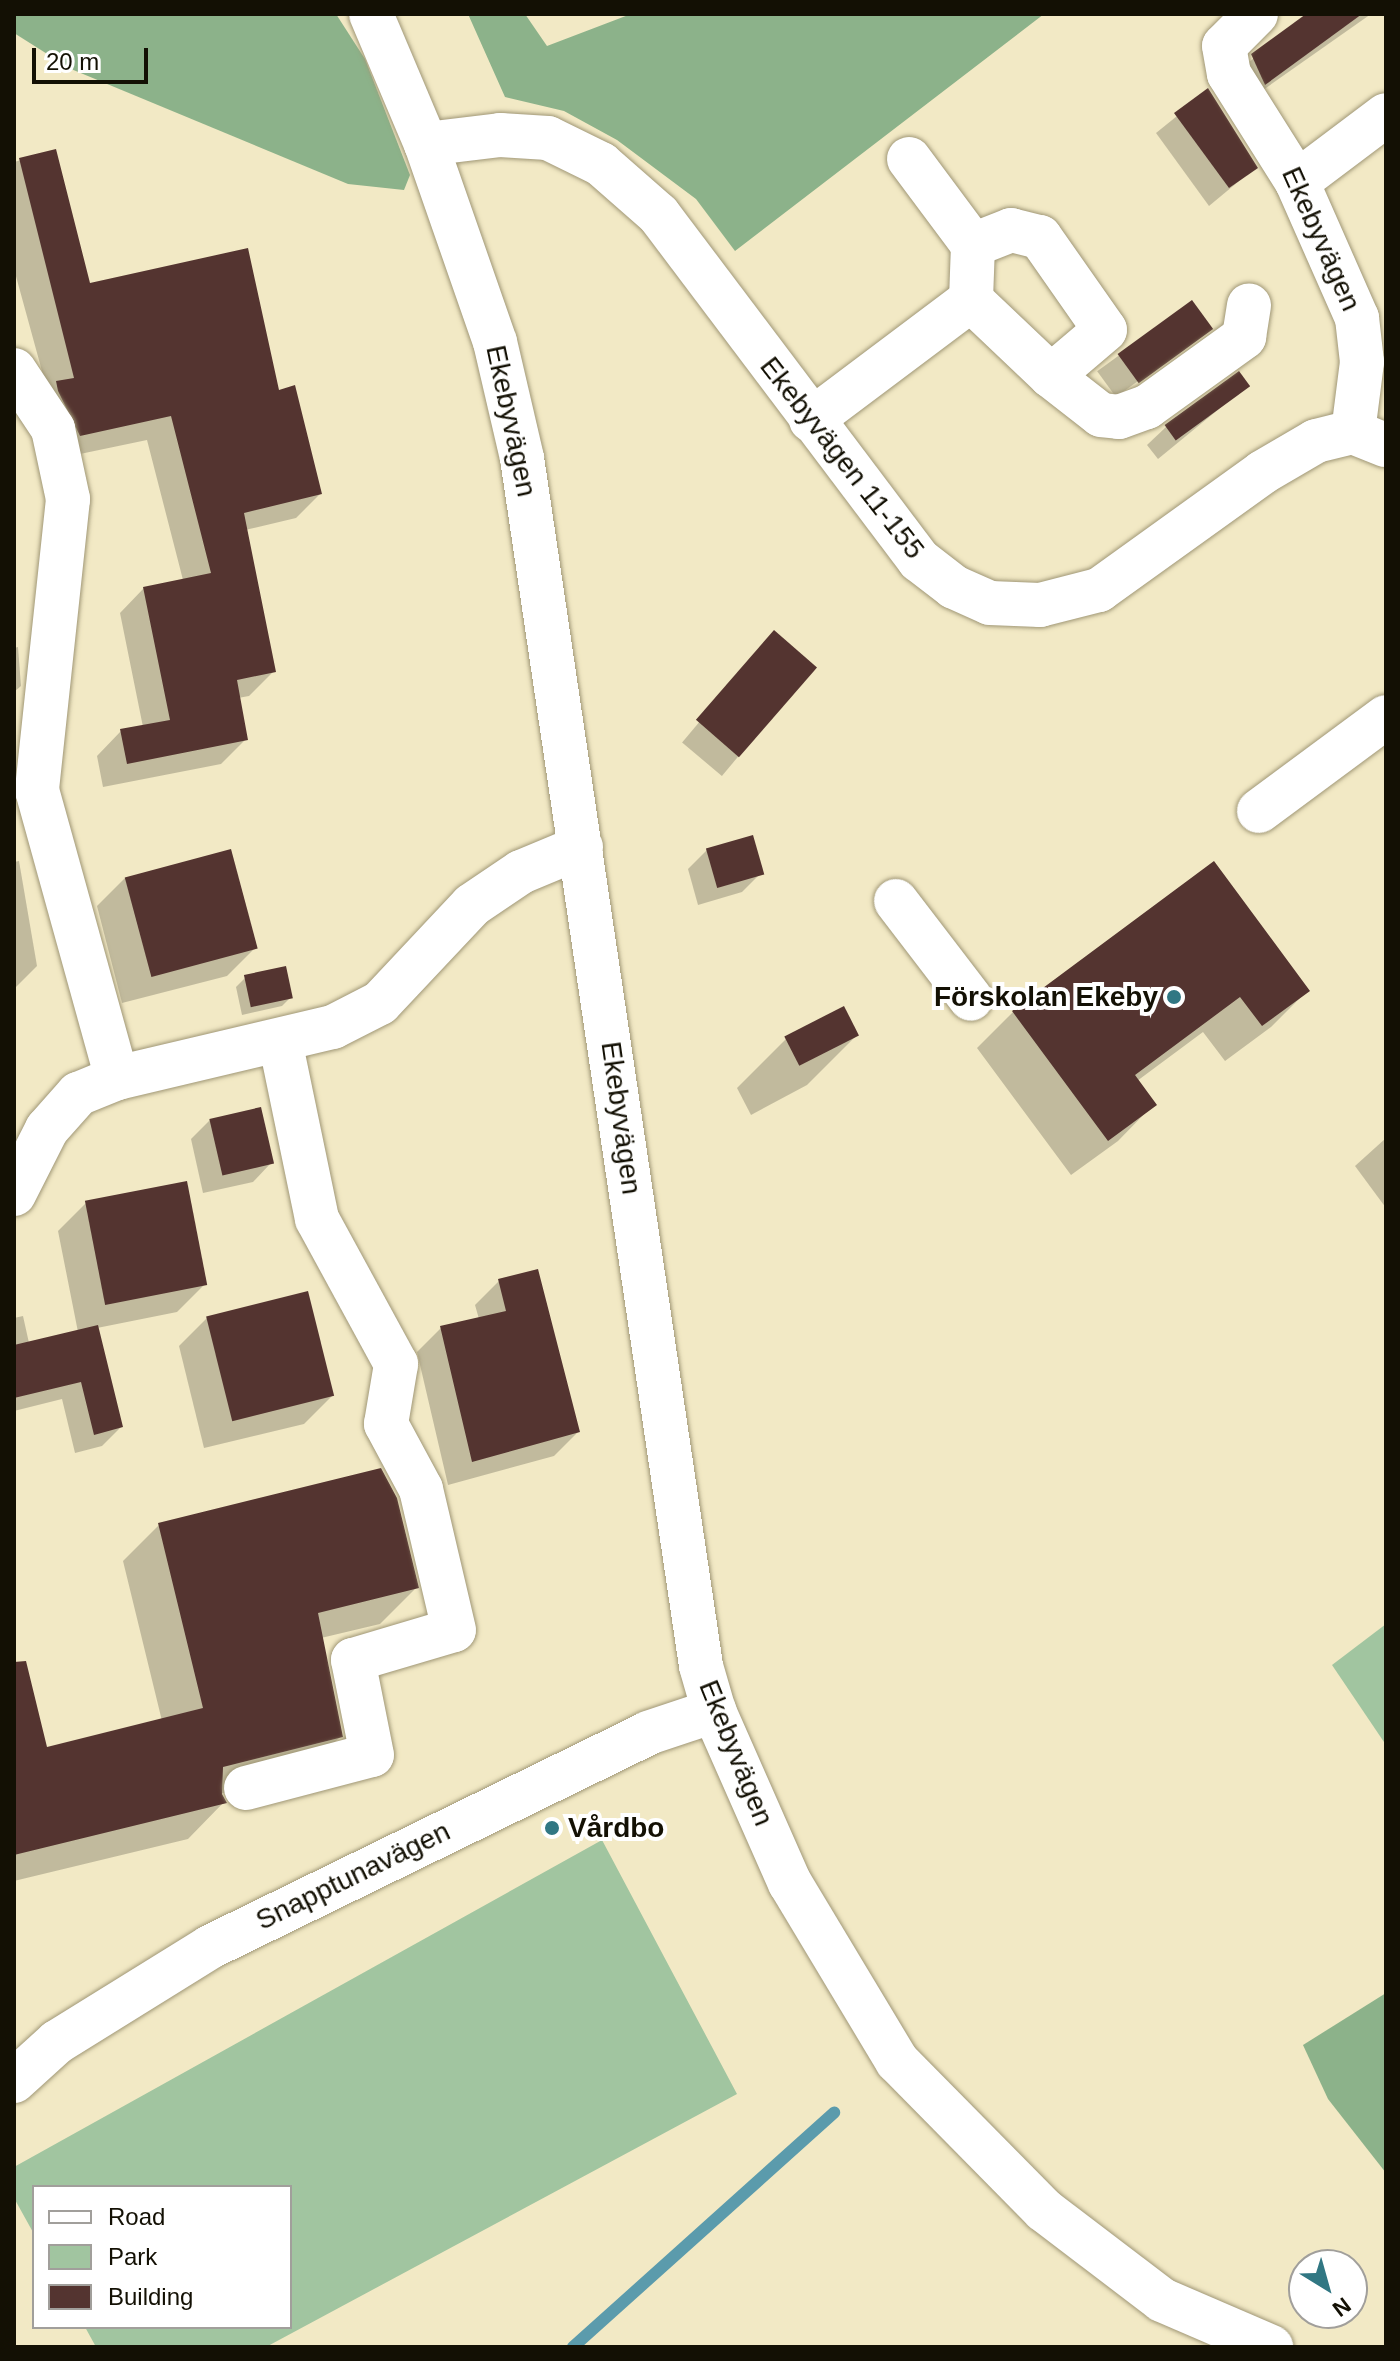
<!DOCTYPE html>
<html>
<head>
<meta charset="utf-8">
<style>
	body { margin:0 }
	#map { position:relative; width:1400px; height:2361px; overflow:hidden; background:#f2e9c5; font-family:Arial,sans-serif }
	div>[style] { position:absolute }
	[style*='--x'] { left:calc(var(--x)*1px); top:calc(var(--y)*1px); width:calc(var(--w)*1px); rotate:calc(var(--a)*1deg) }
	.green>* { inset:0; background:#a1c5a0 }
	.forest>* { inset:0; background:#8cb28a }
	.shadow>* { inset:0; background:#0003; transform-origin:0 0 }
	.stream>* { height:12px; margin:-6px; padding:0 6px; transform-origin:6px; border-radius:6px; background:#5b9bac }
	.building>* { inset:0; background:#543430; transform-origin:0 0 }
	.roads { filter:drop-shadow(0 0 2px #a09776) drop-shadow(0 0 2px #a09776) }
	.street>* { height:44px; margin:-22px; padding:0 22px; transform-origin:22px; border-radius:22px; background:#fff }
	.dots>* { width:22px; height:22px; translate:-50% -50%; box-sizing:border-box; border:4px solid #fff; border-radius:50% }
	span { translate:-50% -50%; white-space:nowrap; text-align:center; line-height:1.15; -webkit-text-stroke:8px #fff; paint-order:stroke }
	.street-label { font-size:28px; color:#131004 }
	.poi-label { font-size:28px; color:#131004; font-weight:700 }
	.right { translate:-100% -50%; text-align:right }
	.left { translate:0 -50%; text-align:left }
	.frame { position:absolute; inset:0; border:16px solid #131004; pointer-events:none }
	.legend { position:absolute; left:32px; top:2185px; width:260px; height:144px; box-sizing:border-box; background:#fff; border:2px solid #a19f9b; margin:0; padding:10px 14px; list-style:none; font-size:24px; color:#131004 }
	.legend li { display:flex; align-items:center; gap:16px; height:40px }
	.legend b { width:40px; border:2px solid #a19f9b }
	.north { position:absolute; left:1288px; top:2249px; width:80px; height:80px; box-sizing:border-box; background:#fff; border:2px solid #a19f9b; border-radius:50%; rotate:143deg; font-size:22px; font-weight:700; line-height:32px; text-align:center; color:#131004 }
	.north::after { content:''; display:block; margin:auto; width:28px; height:36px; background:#317783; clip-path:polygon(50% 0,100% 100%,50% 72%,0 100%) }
	.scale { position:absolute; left:32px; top:48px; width:116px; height:36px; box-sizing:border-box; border:4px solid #131004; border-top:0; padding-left:10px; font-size:24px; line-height:28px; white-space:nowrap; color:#131004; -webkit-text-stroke:6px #fff; paint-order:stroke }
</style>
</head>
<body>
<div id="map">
	<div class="green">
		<i style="clip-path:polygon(1386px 1624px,1386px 1745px,1332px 1665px)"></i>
		<i style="clip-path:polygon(602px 1840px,737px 2094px,266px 2347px,96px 2347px,85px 2327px,290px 2327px,290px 2187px,34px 2187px,34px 2234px,14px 2198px,14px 2167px)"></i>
	</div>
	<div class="forest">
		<i style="clip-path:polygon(14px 14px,336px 14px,365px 59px,410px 175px,404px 190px,348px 184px,71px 69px,14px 33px)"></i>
		<i style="clip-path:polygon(468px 14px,525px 14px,547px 46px,631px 14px,1044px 14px,735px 251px,696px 199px,617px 140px,564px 111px,505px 97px)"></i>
		<i style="clip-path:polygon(1386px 1993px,1386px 2173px,1328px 2099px,1303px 2045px)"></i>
	</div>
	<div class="shadow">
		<i style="clip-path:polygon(1309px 14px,1371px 14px,1246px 102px,1233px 75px)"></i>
		<i style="clip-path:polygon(1208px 91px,1256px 167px,1209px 206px,1156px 133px)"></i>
		<i style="clip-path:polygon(55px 151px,88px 285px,277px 392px,320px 494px,296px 518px,245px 530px,274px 671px,249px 696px,238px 698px,246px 739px,221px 764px,103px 787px,97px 756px,121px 731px,143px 727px,120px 613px,144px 588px,183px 580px,147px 440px,56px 459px,48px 393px,14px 269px,14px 162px)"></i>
		<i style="left:1191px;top:303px;width:32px;height:116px;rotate:54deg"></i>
		<i style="clip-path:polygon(1247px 386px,1158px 459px,1147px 445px,1166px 427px)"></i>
		<i style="left:774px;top:633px;width:52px;height:143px;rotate:40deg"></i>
		<i style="clip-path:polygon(18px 647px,21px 686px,14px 692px,14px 648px)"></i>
		<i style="clip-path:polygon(707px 850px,761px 873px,742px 892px,698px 905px,688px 869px)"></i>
		<i style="clip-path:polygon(19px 861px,37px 966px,14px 989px,14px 862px)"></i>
		<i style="clip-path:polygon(125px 878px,255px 948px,227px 976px,122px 1003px,97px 906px)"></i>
		<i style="clip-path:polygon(245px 978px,291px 997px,282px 1006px,242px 1015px,236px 987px)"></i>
		<i style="clip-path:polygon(1307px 991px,1271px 1027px,1225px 1061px,1203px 1032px,1137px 1081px,1154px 1104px,1118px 1141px,1071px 1175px,977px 1048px,1013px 1012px)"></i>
		<i style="clip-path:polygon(857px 1035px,807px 1085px,751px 1115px,737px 1088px,787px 1038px)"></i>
		<i style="clip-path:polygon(210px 1120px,271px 1163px,253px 1182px,203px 1193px,191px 1139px)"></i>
		<i style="clip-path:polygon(1386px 1138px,1386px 1208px,1355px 1166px)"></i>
		<i style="clip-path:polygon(86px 1203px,205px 1284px,177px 1312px,97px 1328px,121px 1427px,102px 1446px,75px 1453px,62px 1399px,14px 1411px,14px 1318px,23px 1316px,29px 1343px,78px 1332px,58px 1231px)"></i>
		<i style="clip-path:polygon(499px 1281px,578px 1432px,554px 1456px,448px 1485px,417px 1352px,441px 1328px,479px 1319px,475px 1305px)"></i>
		<i style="clip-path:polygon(207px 1318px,332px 1396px,304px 1424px,204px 1448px,179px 1346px)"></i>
		<i style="clip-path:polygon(159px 1525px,416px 1588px,380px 1624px,321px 1638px,341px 1736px,304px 1773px,220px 1794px,224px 1802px,188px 1839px,14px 1881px,14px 1711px,45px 1749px,162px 1721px,123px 1561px)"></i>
	</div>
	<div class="stream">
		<i style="--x:573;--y:2347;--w:351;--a:-41.9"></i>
	</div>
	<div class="building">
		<i style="clip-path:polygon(1306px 14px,1362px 14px,1265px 85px,1251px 54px)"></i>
		<i style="clip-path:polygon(1208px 88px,1258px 168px,1229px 188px,1174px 113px)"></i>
		<i style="clip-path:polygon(56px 149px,90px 283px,248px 248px,279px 390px,295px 385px,322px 494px,244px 513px,276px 672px,237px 680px,248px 740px,127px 764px,120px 729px,170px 720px,143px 587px,211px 573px,171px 416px,80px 436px,58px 391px,56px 381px,74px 378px,19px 158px)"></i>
		<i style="left:1192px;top:300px;width:36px;height:92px;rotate:54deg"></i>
		<i style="left:1239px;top:371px;width:19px;height:92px;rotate:54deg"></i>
		<i style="left:774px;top:630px;width:57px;height:119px;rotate:41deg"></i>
		<i style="left:753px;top:835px;width:41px;height:49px;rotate:74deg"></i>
		<i style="left:231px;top:849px;width:103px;height:110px;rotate:75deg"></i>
		<i style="clip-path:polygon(1214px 861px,1310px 991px,1262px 1026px,1240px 997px,1135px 1075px,1157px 1105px,1108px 1141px,1012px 1011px)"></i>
		<i style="left:286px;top:966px;width:33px;height:43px;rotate:78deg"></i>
		<i style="left:844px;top:1006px;width:33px;height:67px;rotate:63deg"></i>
		<i style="left:261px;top:1107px;width:58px;height:53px;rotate:77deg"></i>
		<i style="left:187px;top:1181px;width:106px;height:104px;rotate:79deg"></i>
		<i style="clip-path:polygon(538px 1269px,580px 1432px,472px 1462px,440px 1326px,506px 1311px,498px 1279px)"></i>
		<i style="left:308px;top:1291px;width:108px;height:105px;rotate:76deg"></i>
		<i style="clip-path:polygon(98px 1325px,123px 1427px,94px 1435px,81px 1382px,14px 1398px,14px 1345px)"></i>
		<i style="clip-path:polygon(381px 1468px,397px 1498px,419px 1588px,318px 1613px,343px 1737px,223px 1767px,222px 1794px,227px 1803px,14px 1855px,14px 1662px,26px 1661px,47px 1747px,203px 1708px,158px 1523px)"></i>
	</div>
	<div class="roads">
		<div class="street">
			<i style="--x:371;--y:14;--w:141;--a:67.1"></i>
			<i style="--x:426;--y:144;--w:210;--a:70.8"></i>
			<i style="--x:495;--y:342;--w:119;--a:76.9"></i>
			<i style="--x:522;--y:458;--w:1221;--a:81.57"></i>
			<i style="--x:701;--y:1666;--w:47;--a:73.9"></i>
			<i style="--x:714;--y:1711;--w:188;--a:66.2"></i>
			<i style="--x:790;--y:1883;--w:208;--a:59"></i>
			<i style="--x:897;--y:2061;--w:209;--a:45.4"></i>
			<i style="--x:1044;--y:2210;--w:148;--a:37.3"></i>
			<i style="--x:1162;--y:2300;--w:119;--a:23.3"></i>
			<i style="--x:1256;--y:14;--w:45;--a:135"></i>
			<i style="--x:1224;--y:46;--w:28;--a:80"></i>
			<i style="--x:1229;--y:74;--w:128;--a:57.8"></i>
			<i style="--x:1297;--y:182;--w:149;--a:66.2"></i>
			<i style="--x:1357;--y:318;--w:44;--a:83.5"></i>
			<i style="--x:1362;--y:362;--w:71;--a:97.3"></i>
			<i style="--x:426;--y:144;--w:75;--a:-6.9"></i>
			<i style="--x:500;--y:135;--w:48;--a:3.6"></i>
			<i style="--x:548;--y:138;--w:59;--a:26.1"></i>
			<i style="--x:601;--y:164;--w:77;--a:41.3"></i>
			<i style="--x:659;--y:215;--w:432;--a:53"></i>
			<i style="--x:919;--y:560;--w:44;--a:37.6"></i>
			<i style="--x:954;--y:587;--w:39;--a:24"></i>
			<i style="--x:990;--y:603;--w:50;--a:2.3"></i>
			<i style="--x:1040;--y:605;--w:61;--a:-14.3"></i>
			<i style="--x:1099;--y:590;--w:202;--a:-35.7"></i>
			<i style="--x:1263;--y:472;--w:61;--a:-30.3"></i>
			<i style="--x:1316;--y:441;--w:38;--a:-14"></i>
			<i style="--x:1353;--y:432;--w:35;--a:22"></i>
			<i style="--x:909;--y:159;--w:107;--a:53.3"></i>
			<i style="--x:973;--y:245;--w:55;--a:92.1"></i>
			<i style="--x:971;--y:300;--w:110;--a:43.5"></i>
			<i style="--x:1051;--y:376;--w:63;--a:38"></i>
			<i style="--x:1101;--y:415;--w:18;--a:6"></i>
			<i style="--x:1119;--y:417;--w:30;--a:-20"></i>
			<i style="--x:1147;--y:407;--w:120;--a:-35.8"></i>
			<i style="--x:1244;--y:337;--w:32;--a:-81"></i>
			<i style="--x:1297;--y:182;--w:111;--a:-37"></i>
			<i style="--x:973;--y:245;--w:41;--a:-21.5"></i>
			<i style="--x:1011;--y:230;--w:30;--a:14"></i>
			<i style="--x:1040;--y:237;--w:113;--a:55"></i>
			<i style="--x:1105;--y:330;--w:71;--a:139.6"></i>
			<i style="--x:14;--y:370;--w:71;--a:56.5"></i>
			<i style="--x:53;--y:429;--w:72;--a:77.9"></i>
			<i style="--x:68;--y:499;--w:293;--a:96.1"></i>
			<i style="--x:37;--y:790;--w:299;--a:74.5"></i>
			<i style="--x:117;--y:1078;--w:222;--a:-13.3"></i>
			<i style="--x:333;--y:1027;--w:53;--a:-27.1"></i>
			<i style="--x:380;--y:1003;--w:134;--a:-46.8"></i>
			<i style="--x:472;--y:905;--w:59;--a:-34"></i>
			<i style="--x:521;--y:872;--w:65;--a:-22.6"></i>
			<i style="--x:811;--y:420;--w:200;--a:-36.9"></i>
			<i style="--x:1259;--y:811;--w:158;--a:-36.5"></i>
			<i style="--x:896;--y:901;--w:123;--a:52.6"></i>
			<i style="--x:14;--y:1194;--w:73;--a:-63.1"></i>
			<i style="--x:47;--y:1129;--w:47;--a:-48.5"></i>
			<i style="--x:78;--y:1094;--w:42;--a:-22.3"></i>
			<i style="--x:246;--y:1788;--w:130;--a:-14.7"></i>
			<i style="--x:372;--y:1755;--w:97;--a:-101.3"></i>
			<i style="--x:353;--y:1660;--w:105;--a:-16.5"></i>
			<i style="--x:454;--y:1630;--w:145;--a:-103.2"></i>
			<i style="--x:421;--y:1489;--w:74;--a:-118.3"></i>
			<i style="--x:386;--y:1424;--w:61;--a:-80.5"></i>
			<i style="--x:396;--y:1364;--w:165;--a:-118.6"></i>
			<i style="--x:317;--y:1219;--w:182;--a:-101.7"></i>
			<i style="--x:14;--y:2081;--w:58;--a:-42.2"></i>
			<i style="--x:57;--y:2042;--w:180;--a:-31.8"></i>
			<i style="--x:210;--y:1947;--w:487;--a:-26"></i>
			<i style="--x:648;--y:1733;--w:70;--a:-18.4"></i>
		</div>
	</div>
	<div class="dots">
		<i style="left:1174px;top:997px;background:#317783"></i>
		<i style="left:552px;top:1828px;background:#317783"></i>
	</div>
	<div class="street-label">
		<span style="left:1321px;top:239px;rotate:66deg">Ekebyvägen</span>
		<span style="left:511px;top:421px;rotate:78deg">Ekebyvägen</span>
		<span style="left:842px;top:458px;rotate:52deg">Ekebyvägen 11-155</span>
		<span style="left:621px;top:1118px;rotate:82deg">Ekebyvägen</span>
		<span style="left:736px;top:1753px;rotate:68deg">Ekebyvägen</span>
		<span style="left:353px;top:1876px;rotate:-26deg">Snapptunavägen</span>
	</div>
	<div class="poi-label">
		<span class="right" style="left:1158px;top:997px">Förskolan Ekeby</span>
		<span class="left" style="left:568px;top:1828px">Vårdbo</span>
	</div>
	<div class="frame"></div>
	<ul class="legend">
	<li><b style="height:10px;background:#fff"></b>Road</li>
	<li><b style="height:22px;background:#a1c5a0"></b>Park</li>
	<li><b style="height:22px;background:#543430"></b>Building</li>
	</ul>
	<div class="north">N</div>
	<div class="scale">20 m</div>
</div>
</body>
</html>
